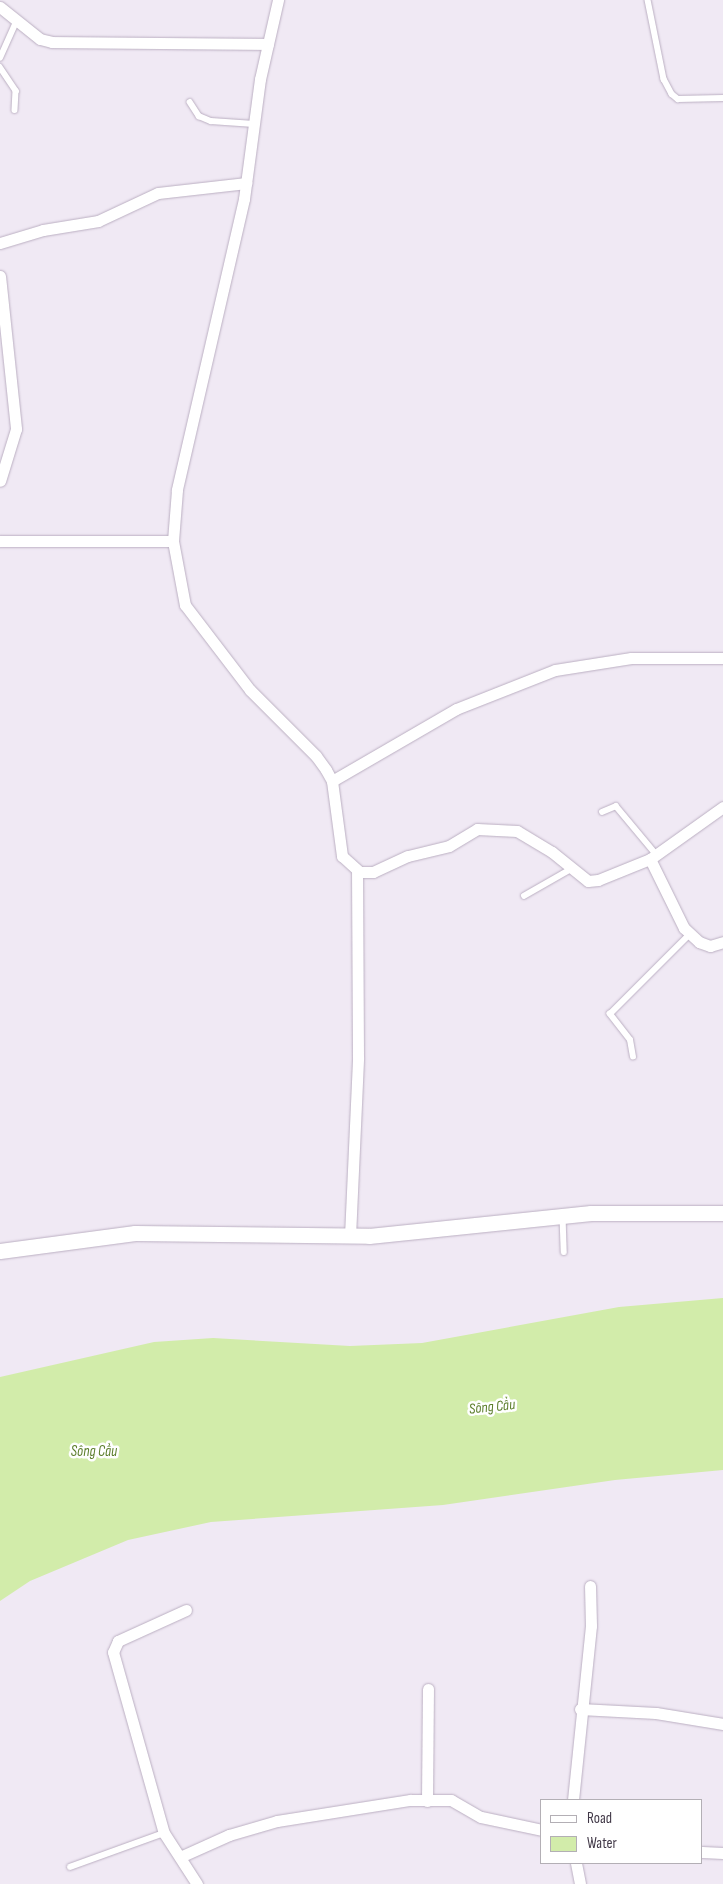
<!DOCTYPE html>
<html>
<head>
<meta charset="utf-8">
<style>
	body { margin:0 }
	#map { position:relative; width:723px; height:1884px; overflow:hidden; background:#f0e9f4; font-family:"Sofia Sans Condensed",sans-serif }
	div>[style] { position:absolute }
	[style*='--x'] { left:calc(var(--x)*1px); top:calc(var(--y)*1px); width:calc(var(--w)*1px); rotate:calc(var(--a)*1deg) }
	.water>* { inset:0; background:#d2ecaa }
	.roads { filter:drop-shadow(0 0 1px #bbafc2) drop-shadow(0 0 1px #bbafc2) }
	.service>* { height:5.5px; margin:-2.75px; padding:0 2.75px; transform-origin:2.75px; border-radius:2.75px; background:#fff }
	.minor>* { height:11px; margin:-5.5px; padding:0 5.5px; transform-origin:5.5px; border-radius:5.5px; background:#fff }
	.tertiary>* { height:15px; margin:-7.5px; padding:0 7.5px; transform-origin:7.5px; border-radius:7.5px; background:#fff }
	span { translate:-50% -50%; white-space:nowrap; text-align:center; line-height:1.15; -webkit-text-stroke:5px #fff; paint-order:stroke }
	.water-label { font-size:15px; color:#5c7e2c; font-style:italic }
	.legend { position:absolute; left:540px; top:1799px; width:162px; height:65px; box-sizing:border-box; background:#fff; border:1px solid #b3afb5; margin:0; padding:6px 9px; list-style:none; font-size:15px; color:#413847 }
	.legend li { display:flex; align-items:center; gap:10px; height:25px }
	.legend b { width:25px; border:1px solid #b3afb5 }
</style>
</head>
<body>
<div id="map">
	<div class="water">
		<i style="clip-path:polygon(723px 1298px,723px 1470px,615px 1480px,443px 1505px,211px 1522px,128px 1540px,30px 1581px,0 1601px,0 1377px,154px 1342px,213px 1338px,350px 1346px,422px 1343px,619px 1307px)"></i>
	</div>
	<div class="roads">
		<div class="service">
			<i style="--x:648;--y:0;--w:81;--a:78.6"></i>
			<i style="--x:664;--y:79;--w:17;--a:62"></i>
			<i style="--x:672;--y:94;--w:8;--a:40"></i>
			<i style="--x:678;--y:99;--w:45;--a:-1.3"></i>
			<i style="--x:0;--y:58;--w:42;--a:-65.9"></i>
			<i style="--x:0;--y:67;--w:29;--a:56"></i>
			<i style="--x:16;--y:91;--w:19;--a:93"></i>
			<i style="--x:190;--y:102;--w:17;--a:57"></i>
			<i style="--x:199;--y:116;--w:13;--a:23"></i>
			<i style="--x:211;--y:121;--w:43;--a:4"></i>
			<i style="--x:602;--y:812;--w:15;--a:-23"></i>
			<i style="--x:616;--y:806;--w:62;--a:50.2"></i>
			<i style="--x:524;--y:896;--w:54;--a:-29.9"></i>
			<i style="--x:633;--y:1057;--w:17;--a:-100"></i>
			<i style="--x:630;--y:1040;--w:33;--a:-128"></i>
			<i style="--x:610;--y:1014;--w:113;--a:-45"></i>
			<i style="--x:563;--y:1217;--w:35;--a:88"></i>
			<i style="--x:70;--y:1867;--w:100;--a:-19.9"></i>
		</div>
		<div class="minor">
			<i style="--x:278;--y:0;--w:81;--a:102.8"></i>
			<i style="--x:260;--y:79;--w:121;--a:97.6"></i>
			<i style="--x:244;--y:199;--w:299;--a:103"></i>
			<i style="--x:177;--y:490;--w:51;--a:94.5"></i>
			<i style="--x:173;--y:541;--w:65;--a:79.4"></i>
			<i style="--x:185;--y:605;--w:107;--a:52.6"></i>
			<i style="--x:250;--y:690;--w:93;--a:45"></i>
			<i style="--x:316;--y:756;--w:17;--a:54"></i>
			<i style="--x:326;--y:770;--w:13;--a:61"></i>
			<i style="--x:332;--y:781;--w:76;--a:82.4"></i>
			<i style="--x:342;--y:856;--w:24;--a:42"></i>
			<i style="--x:360;--y:872;--w:13;--a:0"></i>
			<i style="--x:373;--y:872;--w:38;--a:-25"></i>
			<i style="--x:408;--y:856;--w:42;--a:-13.7"></i>
			<i style="--x:449;--y:846;--w:33;--a:-31"></i>
			<i style="--x:477;--y:829;--w:40;--a:2.9"></i>
			<i style="--x:517;--y:831;--w:41;--a:31"></i>
			<i style="--x:552;--y:852;--w:46;--a:38.9"></i>
			<i style="--x:588;--y:881;--w:10;--a:-6"></i>
			<i style="--x:598;--y:880;--w:56;--a:-22"></i>
			<i style="--x:0;--y:7;--w:51;--a:38.7"></i>
			<i style="--x:40;--y:39;--w:12;--a:14"></i>
			<i style="--x:52;--y:42;--w:216;--a:0.5"></i>
			<i style="--x:0;--y:243;--w:45;--a:-16.8"></i>
			<i style="--x:43;--y:230;--w:56;--a:-9.3"></i>
			<i style="--x:98;--y:221;--w:66;--a:-25"></i>
			<i style="--x:158;--y:193;--w:89;--a:-6.5"></i>
			<i style="--x:0;--y:276;--w:154;--a:84"></i>
			<i style="--x:16;--y:429;--w:54;--a:107.1"></i>
			<i style="--x:0;--y:541;--w:173;--a:0"></i>
			<i style="--x:332;--y:781;--w:143;--a:-30.1"></i>
			<i style="--x:456;--y:709;--w:106;--a:-21.5"></i>
			<i style="--x:555;--y:670;--w:77;--a:-9"></i>
			<i style="--x:631;--y:658;--w:92;--a:0"></i>
			<i style="--x:723;--y:807;--w:90;--a:144.5"></i>
			<i style="--x:650;--y:859;--w:77;--a:63.8"></i>
			<i style="--x:684;--y:928;--w:21;--a:43"></i>
			<i style="--x:699;--y:942;--w:12;--a:20"></i>
			<i style="--x:710;--y:946;--w:14;--a:-17"></i>
			<i style="--x:350;--y:1236;--w:179;--a:-87.4"></i>
			<i style="--x:358;--y:1057;--w:186;--a:-90.3"></i>
			<i style="--x:186;--y:1610;--w:75;--a:155.5"></i>
			<i style="--x:118;--y:1641;--w:12;--a:114"></i>
			<i style="--x:113;--y:1652;--w:188;--a:74.3"></i>
			<i style="--x:164;--y:1833;--w:61;--a:57.1"></i>
			<i style="--x:580;--y:1709;--w:76;--a:3"></i>
			<i style="--x:656;--y:1713;--w:68;--a:9.3"></i>
			<i style="--x:573;--y:1800;--w:175;--a:-84.1"></i>
			<i style="--x:591;--y:1626;--w:40;--a:-91.4"></i>
			<i style="--x:427;--y:1801;--w:112;--a:-89.5"></i>
			<i style="--x:702;--y:1852;--w:21;--a:3"></i>
			<i style="--x:180;--y:1857;--w:54;--a:-24.2"></i>
			<i style="--x:229;--y:1835;--w:50;--a:-16.3"></i>
			<i style="--x:277;--y:1821;--w:135;--a:-9"></i>
			<i style="--x:410;--y:1800;--w:41;--a:0"></i>
			<i style="--x:451;--y:1800;--w:34;--a:30"></i>
			<i style="--x:481;--y:1817;--w:62;--a:12"></i>
			<i style="--x:576;--y:1863;--w:21;--a:79"></i>
		</div>
		<div class="tertiary">
			<i style="--x:0;--y:1251;--w:136;--a:-7.6"></i>
			<i style="--x:135;--y:1233;--w:234;--a:0.7"></i>
			<i style="--x:369;--y:1236;--w:223;--a:-5.9"></i>
			<i style="--x:591;--y:1213;--w:132;--a:0"></i>
		</div>
	</div>
	<div class="water-label">
		<span style="left:492px;top:1407px;rotate:-6deg">Sông Cầu</span>
		<span style="left:94px;top:1452px">Sông Cầu</span>
	</div>
	<ul class="legend">
	<li><b style="height:6px;background:#fff"></b>Road</li>
	<li><b style="height:14px;background:#d2ecaa"></b>Water</li>
	</ul>
</div>
</body>
</html>
